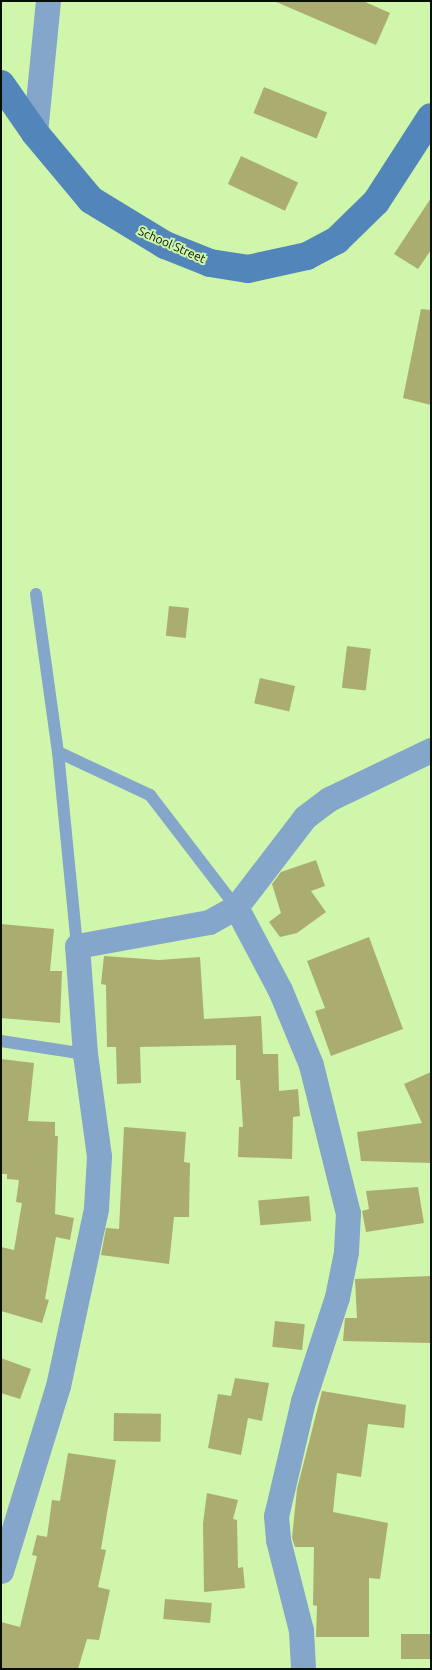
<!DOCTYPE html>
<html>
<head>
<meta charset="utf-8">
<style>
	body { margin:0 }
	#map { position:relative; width:432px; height:1670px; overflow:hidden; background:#cff6ab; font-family:Ubuntu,sans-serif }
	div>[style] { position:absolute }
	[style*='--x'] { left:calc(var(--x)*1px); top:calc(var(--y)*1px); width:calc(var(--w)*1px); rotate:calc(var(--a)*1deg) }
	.building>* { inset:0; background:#aaad6f; transform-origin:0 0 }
	.lane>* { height:12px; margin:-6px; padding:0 6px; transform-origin:6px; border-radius:6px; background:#84a6ca }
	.street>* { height:25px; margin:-12.5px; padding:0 12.5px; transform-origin:12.5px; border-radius:12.5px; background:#84a6ca }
	.secondary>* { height:28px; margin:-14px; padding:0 14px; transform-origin:14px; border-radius:14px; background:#5285b9 }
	span { translate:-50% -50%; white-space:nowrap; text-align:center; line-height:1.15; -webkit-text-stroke:4px #cff6ab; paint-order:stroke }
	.street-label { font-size:12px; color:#051000 }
	.frame { position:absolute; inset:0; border:2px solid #051000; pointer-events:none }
</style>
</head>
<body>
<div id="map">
	<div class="building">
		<i style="clip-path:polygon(274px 1px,363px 1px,390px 13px,376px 45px)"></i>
		<i style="left:264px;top:87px;width:68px;height:28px;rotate:22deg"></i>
		<i style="left:241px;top:156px;width:63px;height:31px;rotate:25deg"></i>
		<i style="clip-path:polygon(431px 198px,431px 250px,418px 269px,394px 254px)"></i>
		<i style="clip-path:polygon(421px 309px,431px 310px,431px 405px,403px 398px)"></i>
		<i style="left:169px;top:606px;width:20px;height:30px;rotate:6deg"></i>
		<i style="left:347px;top:646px;width:24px;height:42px;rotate:7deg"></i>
		<i style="left:260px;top:678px;width:36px;height:26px;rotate:13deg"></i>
		<i style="clip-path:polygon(316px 860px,325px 886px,311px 891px,326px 912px,297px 933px,280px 937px,269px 922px,281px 913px,272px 884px,281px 872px)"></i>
		<i style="clip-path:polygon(1px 924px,54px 929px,50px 971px,62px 971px,60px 1023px,1px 1018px)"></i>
		<i style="clip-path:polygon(369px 937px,403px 1029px,331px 1056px,315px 1011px,325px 1008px,307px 961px)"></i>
		<i style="clip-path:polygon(104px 956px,159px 960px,200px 957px,204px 1019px,261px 1016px,263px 1054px,278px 1054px,279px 1091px,298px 1089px,300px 1116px,293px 1117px,292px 1159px,238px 1157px,239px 1127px,243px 1127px,240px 1080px,236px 1080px,236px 1045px,140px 1047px,141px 1083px,117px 1084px,116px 1047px,107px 1047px,106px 985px,101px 984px)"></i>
		<i style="clip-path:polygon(1px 1059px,34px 1063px,28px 1121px,55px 1122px,55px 1136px,58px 1136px,55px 1214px,74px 1218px,70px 1240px,56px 1237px,45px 1299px,49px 1300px,42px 1323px,1px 1311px,1px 1247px,14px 1250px,22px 1203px,16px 1202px,19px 1180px,7px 1179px,7px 1174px,1px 1174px)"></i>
		<i style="clip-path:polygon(431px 1072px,431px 1163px,361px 1161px,357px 1132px,422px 1123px,404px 1084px)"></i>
		<i style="clip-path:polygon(124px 1127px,186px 1132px,184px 1162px,190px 1163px,189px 1217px,174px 1217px,169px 1264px,101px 1255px,106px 1228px,119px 1229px)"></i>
		<i style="clip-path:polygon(418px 1187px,424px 1223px,366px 1232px,362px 1211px,369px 1209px,366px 1191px)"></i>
		<i style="left:309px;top:1196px;width:25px;height:51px;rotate:85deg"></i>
		<i style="clip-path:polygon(431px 1276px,431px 1343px,343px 1341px,345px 1318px,357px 1318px,355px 1279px)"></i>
		<i style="left:275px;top:1321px;width:30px;height:26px;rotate:6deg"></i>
		<i style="clip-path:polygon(1px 1358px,31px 1369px,20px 1399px,1px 1393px)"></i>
		<i style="clip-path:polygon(235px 1378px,269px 1383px,262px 1421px,248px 1418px,241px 1455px,208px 1448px,218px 1394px,231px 1396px)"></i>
		<i style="clip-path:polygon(322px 1391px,406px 1405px,404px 1428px,368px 1424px,361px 1477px,337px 1473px,333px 1512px,388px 1523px,380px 1579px,369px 1578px,369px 1637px,316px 1637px,317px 1606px,313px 1605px,314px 1547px,295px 1547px,292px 1538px,297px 1489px)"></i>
		<i style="left:114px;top:1413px;width:47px;height:28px;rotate:1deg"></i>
		<i style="clip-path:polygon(68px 1453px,116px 1460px,101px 1549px,106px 1550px,98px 1587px,110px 1590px,99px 1640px,87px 1639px,78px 1669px,1px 1669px,1px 1622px,20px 1627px,37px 1556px,32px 1555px,37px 1535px,47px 1537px,52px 1500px,60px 1501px)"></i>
		<i style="clip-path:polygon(207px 1493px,238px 1500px,233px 1519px,237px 1520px,238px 1568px,243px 1567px,245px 1588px,204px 1592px,203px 1523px)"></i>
		<i style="left:165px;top:1599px;width:47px;height:20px;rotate:5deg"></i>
		<i style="left:431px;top:1634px;width:25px;height:30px;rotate:90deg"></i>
	</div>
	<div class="lane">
		<i style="--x:36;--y:594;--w:160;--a:82.1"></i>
		<i style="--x:58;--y:752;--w:195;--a:84.4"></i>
		<i style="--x:58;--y:752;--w:102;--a:25.1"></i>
		<i style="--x:150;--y:795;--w:141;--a:52.5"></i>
		<i style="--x:1;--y:1041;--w:85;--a:8.8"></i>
	</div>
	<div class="street">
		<i style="--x:35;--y:133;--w:133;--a:-84.4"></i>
		<i style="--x:236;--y:907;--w:94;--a:62.1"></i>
		<i style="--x:280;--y:990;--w:81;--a:67.5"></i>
		<i style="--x:311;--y:1065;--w:153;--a:76"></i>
		<i style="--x:348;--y:1213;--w:39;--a:93"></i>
		<i style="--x:346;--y:1252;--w:46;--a:101.3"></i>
		<i style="--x:337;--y:1297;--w:109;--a:108.1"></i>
		<i style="--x:303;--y:1401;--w:118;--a:103.2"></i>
		<i style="--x:276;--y:1516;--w:24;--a:85"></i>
		<i style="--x:278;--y:1540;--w:93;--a:75.7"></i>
		<i style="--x:301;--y:1630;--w:39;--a:87"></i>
		<i style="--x:1;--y:1571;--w:194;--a:-72.9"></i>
		<i style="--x:58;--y:1386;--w:182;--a:-77.9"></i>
		<i style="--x:96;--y:1208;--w:52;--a:-86.7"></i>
		<i style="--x:99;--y:1156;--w:103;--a:-97.8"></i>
		<i style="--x:85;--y:1054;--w:108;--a:-94.2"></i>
		<i style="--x:77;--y:946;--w:134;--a:-10.3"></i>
		<i style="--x:209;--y:922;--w:31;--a:-29"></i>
		<i style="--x:236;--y:907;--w:113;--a:-52.5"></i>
		<i style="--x:305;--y:817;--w:30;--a:-37"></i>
		<i style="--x:329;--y:799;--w:113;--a:-25.7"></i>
	</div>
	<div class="secondary">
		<i style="--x:1;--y:84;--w:60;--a:55.2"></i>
		<i style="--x:35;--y:133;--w:87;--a:50.1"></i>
		<i style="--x:91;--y:200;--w:87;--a:31.3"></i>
		<i style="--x:165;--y:245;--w:48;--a:21.8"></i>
		<i style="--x:210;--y:263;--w:38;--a:9"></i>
		<i style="--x:248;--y:269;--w:60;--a:-12.4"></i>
		<i style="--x:307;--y:256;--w:34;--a:-28"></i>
		<i style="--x:337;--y:240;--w:54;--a:-44.3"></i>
		<i style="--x:376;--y:202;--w:101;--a:-57.1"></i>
	</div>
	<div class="street-label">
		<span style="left:172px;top:245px;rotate:24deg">School Street</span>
	</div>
	<div class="frame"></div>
</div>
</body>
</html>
